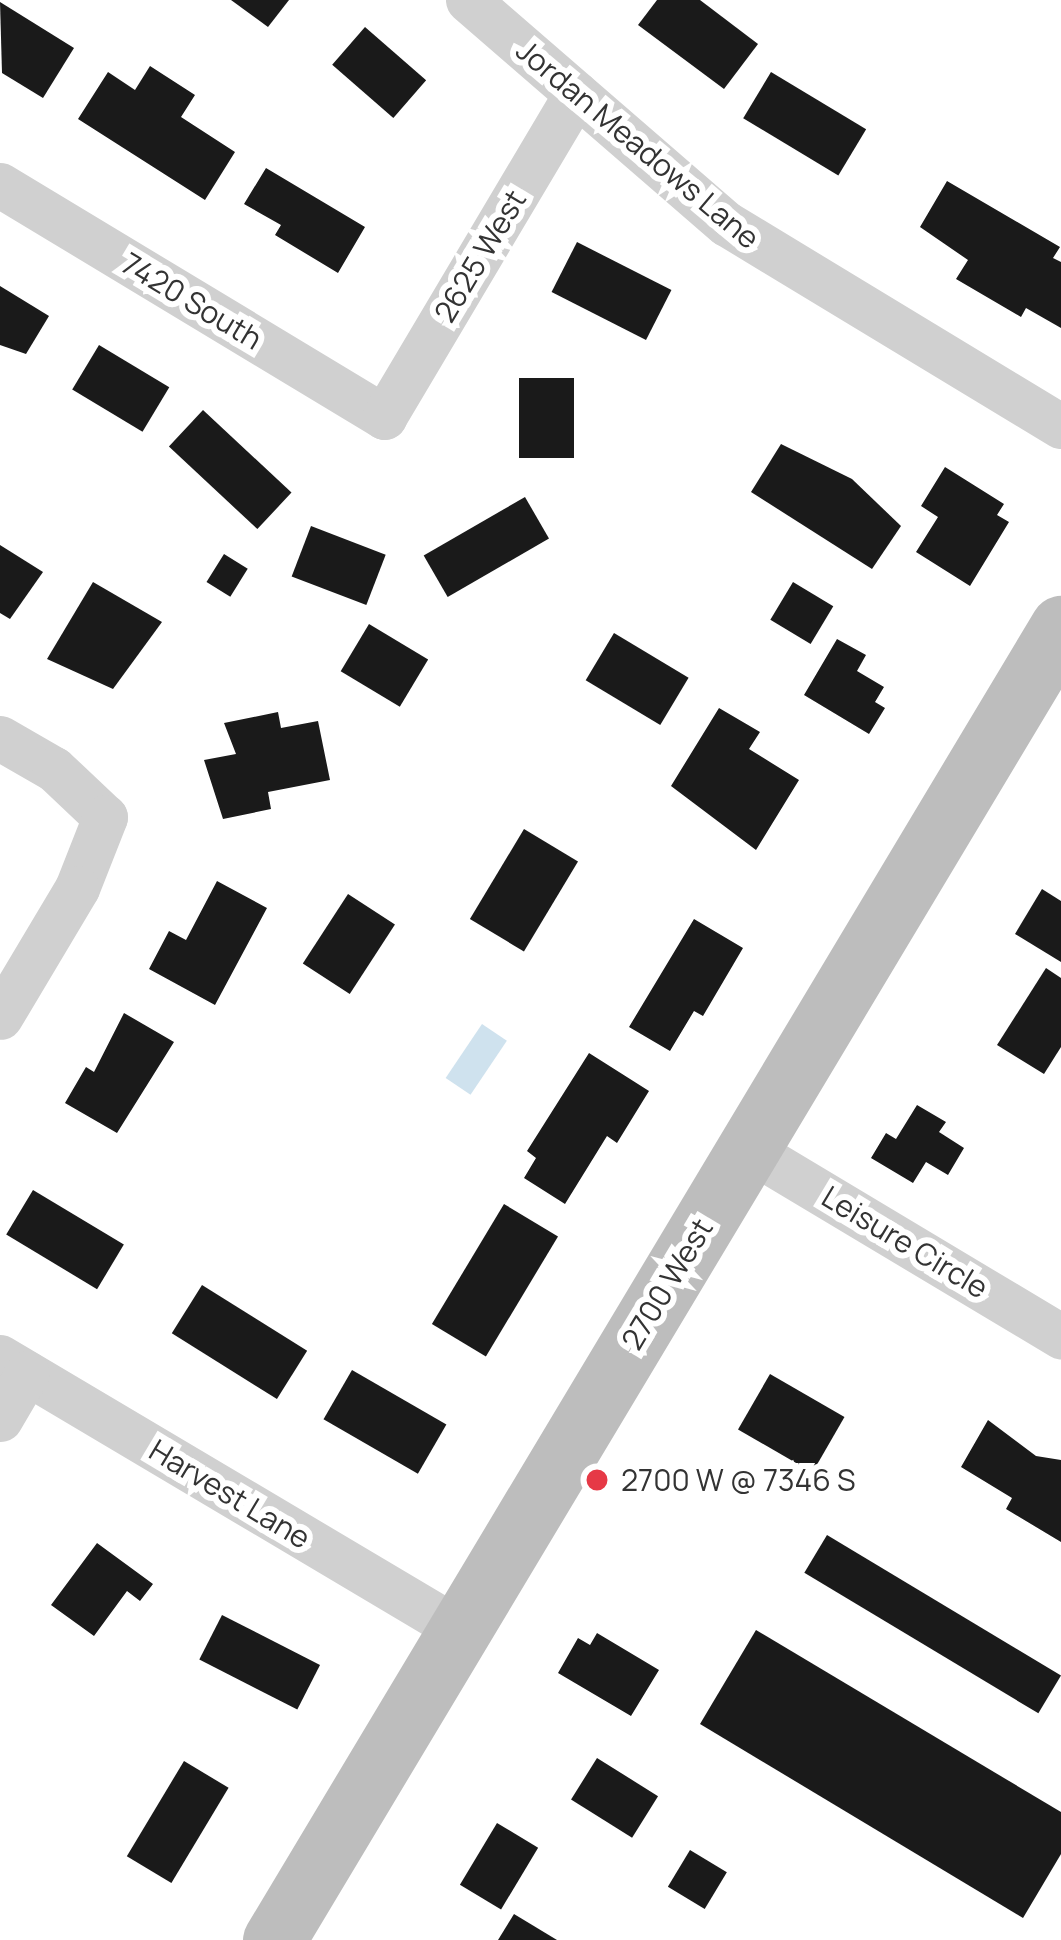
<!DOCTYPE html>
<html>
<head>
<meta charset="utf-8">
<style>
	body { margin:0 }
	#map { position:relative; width:1061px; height:1940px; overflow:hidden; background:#fff; font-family:Manrope,sans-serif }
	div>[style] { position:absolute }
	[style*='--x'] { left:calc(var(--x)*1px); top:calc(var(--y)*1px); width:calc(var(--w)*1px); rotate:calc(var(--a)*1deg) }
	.water>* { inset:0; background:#cfe2ee; transform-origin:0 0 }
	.building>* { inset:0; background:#1a1a1a; transform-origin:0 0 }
	.street>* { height:45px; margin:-22.5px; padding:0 22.5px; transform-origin:22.5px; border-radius:22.5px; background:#d0d0d0 }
	.secondary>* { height:63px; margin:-31.5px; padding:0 31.5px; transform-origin:31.5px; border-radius:31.5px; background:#bdbdbd }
	.dots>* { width:33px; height:33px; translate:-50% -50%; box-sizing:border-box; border:6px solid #fff; border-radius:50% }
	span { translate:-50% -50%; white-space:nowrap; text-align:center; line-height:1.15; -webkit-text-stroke:12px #fff; paint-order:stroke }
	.street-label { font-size:30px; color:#333 }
	.poi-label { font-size:30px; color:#333 }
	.left { translate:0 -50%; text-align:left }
</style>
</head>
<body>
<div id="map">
	<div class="water">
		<i style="left:482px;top:1024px;width:30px;height:65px;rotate:34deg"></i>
	</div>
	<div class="building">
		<i style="clip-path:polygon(231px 0,289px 0,268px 27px)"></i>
		<i style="clip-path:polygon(657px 0,700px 0,758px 44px,724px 89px,638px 25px)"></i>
		<i style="clip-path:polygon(0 2px,74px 48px,43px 98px,2px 73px)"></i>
		<i style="left:365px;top:27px;width:81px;height:50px;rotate:41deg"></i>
		<i style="clip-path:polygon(150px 66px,195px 95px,181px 117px,235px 152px,205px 200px,78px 119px,108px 72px,135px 90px)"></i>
		<i style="left:771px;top:72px;width:111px;height:54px;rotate:31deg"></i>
		<i style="clip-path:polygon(266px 168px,365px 227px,338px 273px,275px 235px,281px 225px,244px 204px)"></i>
		<i style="clip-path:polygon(947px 181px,1060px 247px,1053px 258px,1061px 262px,1061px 328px,1026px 308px,1021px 317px,956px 279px,968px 260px,920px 227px)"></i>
		<i style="left:577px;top:242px;width:106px;height:56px;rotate:27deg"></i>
		<i style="clip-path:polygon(0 286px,49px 316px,26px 354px,0 345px)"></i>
		<i style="left:99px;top:345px;width:82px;height:52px;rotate:31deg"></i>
		<i style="left:519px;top:378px;width:55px;height:80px"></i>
		<i style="left:203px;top:410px;width:121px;height:50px;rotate:43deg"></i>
		<i style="clip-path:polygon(781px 444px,852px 479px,901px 526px,872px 569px,751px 492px)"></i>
		<i style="clip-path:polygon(945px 467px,1004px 504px,997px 515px,1009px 522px,970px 586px,916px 552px,938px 517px,921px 506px)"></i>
		<i style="left:525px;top:497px;width:48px;height:117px;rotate:60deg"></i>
		<i style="left:311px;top:526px;width:80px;height:54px;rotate:21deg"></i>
		<i style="clip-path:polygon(0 545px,43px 572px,10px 619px,0 613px)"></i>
		<i style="left:224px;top:554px;width:28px;height:33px;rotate:32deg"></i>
		<i style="clip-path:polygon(93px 582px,162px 622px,113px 689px,47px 659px)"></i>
		<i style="left:793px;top:582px;width:47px;height:44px;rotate:31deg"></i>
		<i style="left:369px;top:624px;width:69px;height:55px;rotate:31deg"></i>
		<i style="left:614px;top:633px;width:87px;height:55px;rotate:31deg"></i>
		<i style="clip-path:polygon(837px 639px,866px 655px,857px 671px,884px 687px,875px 702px,885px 708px,869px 734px,804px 695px)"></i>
		<i style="clip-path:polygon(719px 708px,760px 732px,749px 749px,799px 780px,756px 850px,671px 786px)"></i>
		<i style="clip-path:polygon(278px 712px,281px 728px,318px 721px,330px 780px,268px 792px,271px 809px,223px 819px,204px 760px,236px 754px,224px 723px)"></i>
		<i style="left:524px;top:829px;width:63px;height:105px;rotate:31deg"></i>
		<i style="clip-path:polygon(217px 881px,267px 908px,215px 1005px,149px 969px,169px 931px,186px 940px)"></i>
		<i style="clip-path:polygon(1042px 889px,1061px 901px,1061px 962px,1015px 934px)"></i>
		<i style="left:348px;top:894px;width:56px;height:83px;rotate:33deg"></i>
		<i style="clip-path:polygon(694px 919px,743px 948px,703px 1016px,694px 1011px,670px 1051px,629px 1027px)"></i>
		<i style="clip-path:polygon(1046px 968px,1061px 978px,1061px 1047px,1044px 1074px,997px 1045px)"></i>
		<i style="clip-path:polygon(124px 1013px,174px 1042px,117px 1133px,65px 1103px,86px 1067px,94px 1072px)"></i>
		<i style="clip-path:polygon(589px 1053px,649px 1091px,617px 1143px,607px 1136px,565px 1204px,524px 1178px,536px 1158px,527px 1151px)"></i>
		<i style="clip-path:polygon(917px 1105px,946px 1122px,939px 1132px,964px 1148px,948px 1175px,926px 1162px,913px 1183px,871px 1158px,886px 1133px,896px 1139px)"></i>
		<i style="left:33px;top:1190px;width:106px;height:52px;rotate:31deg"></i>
		<i style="left:504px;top:1204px;width:63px;height:140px;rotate:31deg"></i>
		<i style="left:202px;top:1285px;width:124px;height:57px;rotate:32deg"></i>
		<i style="left:352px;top:1370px;width:109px;height:57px;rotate:30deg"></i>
		<i style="left:770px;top:1374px;width:86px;height:64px;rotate:30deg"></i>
		<i style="clip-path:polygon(988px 1420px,1036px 1456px,1061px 1460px,1061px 1542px,1006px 1509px,1012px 1498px,961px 1467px)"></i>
		<i style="left:827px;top:1535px;width:273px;height:44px;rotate:31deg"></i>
		<i style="clip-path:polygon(97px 1543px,153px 1584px,140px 1601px,127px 1591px,94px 1636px,51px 1605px)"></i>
		<i style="left:222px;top:1615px;width:110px;height:50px;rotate:27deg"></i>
		<i style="clip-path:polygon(756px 1630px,1061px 1812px,1061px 1854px,1023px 1918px,700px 1724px)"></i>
		<i style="clip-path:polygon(597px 1633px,659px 1670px,631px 1716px,558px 1673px,578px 1638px,590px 1645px)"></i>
		<i style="left:597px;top:1758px;width:72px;height:49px;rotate:32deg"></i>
		<i style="left:184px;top:1761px;width:52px;height:111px;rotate:31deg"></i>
		<i style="left:497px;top:1823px;width:48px;height:72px;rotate:31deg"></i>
		<i style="left:690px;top:1850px;width:43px;height:43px;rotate:31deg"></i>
		<i style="clip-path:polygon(514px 1914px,557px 1940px,498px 1940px)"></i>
	</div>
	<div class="street">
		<i style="--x:468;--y:0;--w:342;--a:40.9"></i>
		<i style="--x:727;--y:224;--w:390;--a:31.2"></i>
		<i style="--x:0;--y:185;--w:449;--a:31.1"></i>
		<i style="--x:384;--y:417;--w:376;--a:-59.3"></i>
		<i style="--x:0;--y:738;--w:62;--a:29.9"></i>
		<i style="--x:54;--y:769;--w:70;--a:43.3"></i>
		<i style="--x:105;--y:817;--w:76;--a:111.5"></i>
		<i style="--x:77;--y:888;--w:150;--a:120.8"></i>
		<i style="--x:748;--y:1149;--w:365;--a:30.9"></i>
		<i style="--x:0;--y:1357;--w:535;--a:30.69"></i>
		<i style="--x:0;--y:1419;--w:53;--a:-59.6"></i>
	</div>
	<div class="secondary">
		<i style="--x:274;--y:1940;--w:1531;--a:-59.06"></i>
	</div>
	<div class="dots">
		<i style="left:597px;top:1480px;background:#e63946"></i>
	</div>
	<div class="street-label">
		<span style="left:638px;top:144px;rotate:40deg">Jordan Meadows Lane</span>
		<span style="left:480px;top:256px;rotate:-59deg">2625 West</span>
		<span style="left:192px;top:301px;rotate:31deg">7420 South</span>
		<span style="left:905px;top:1242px;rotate:31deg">Leisure Circle</span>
		<span style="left:667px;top:1284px;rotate:-59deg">2700 West</span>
		<span style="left:230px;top:1494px;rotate:31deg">Harvest Lane</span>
	</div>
	<div class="poi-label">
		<span class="left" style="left:621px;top:1480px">2700 W @ 7346 S</span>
	</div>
</div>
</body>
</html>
